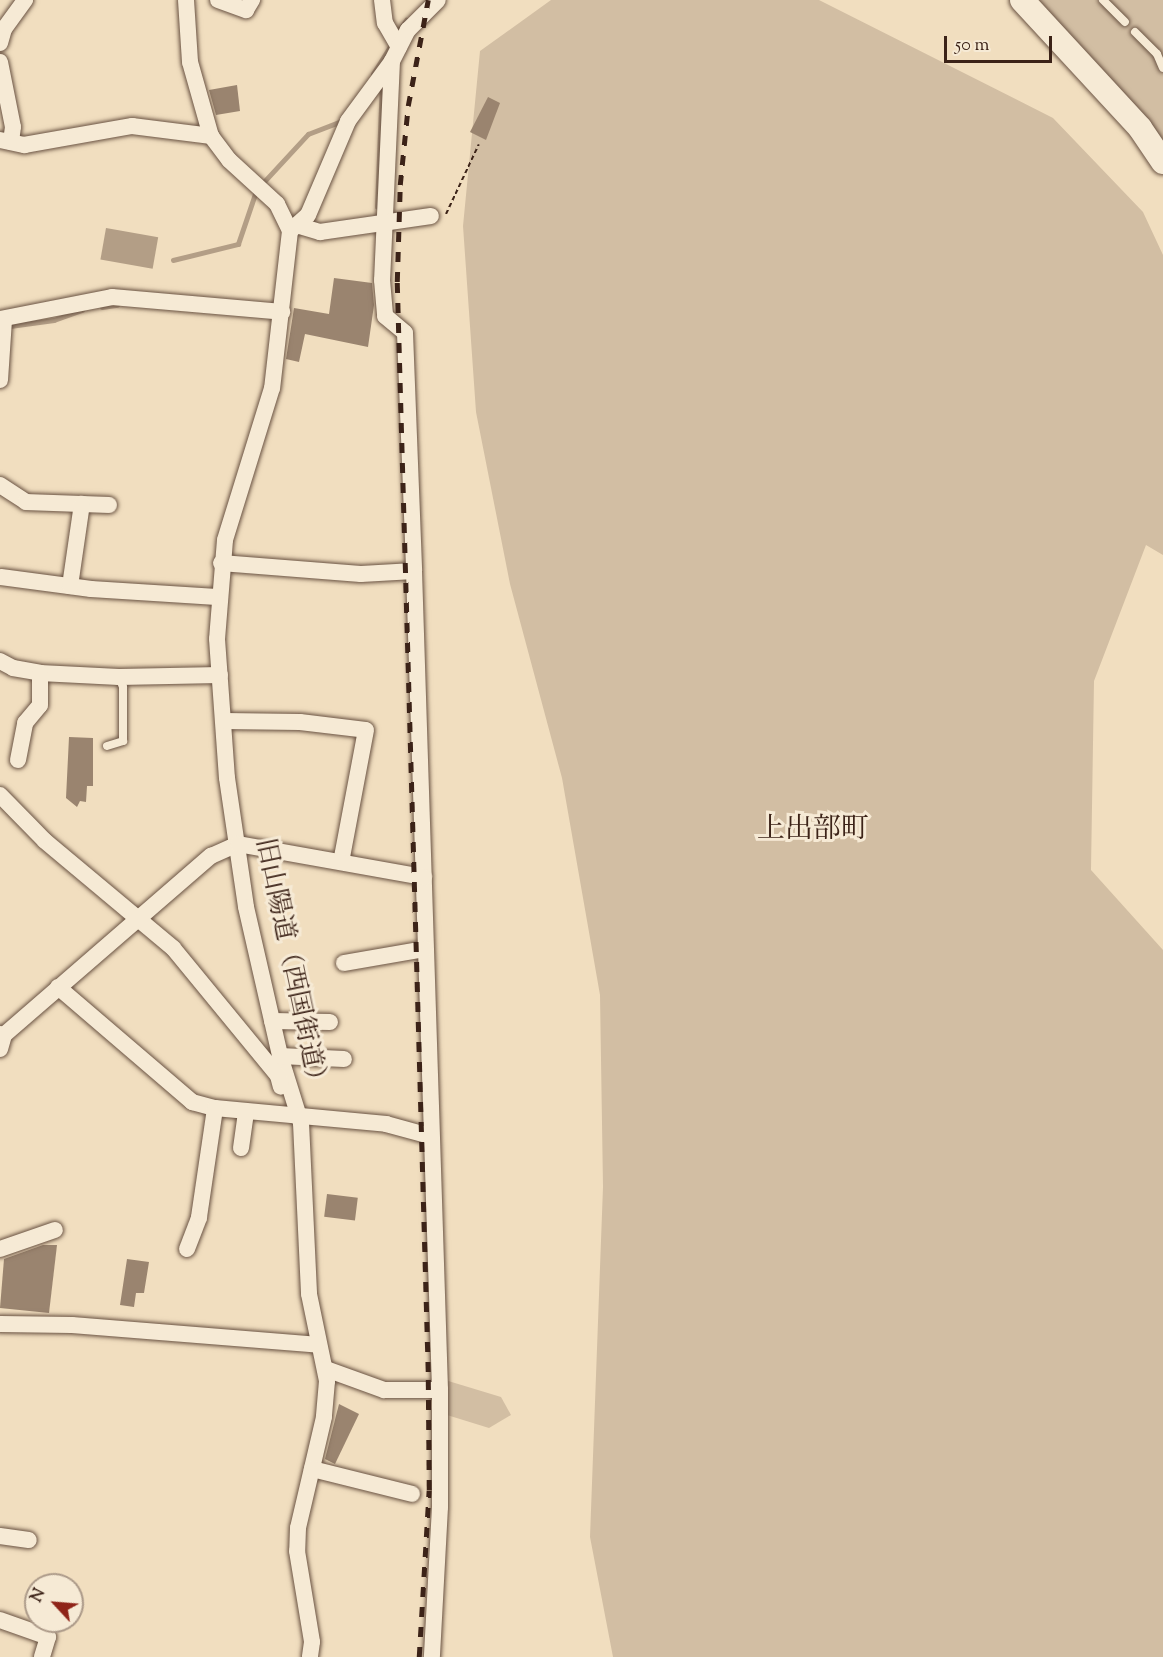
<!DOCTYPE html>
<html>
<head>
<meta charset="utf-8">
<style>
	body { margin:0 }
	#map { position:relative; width:1163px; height:1657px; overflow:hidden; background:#f1debf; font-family:"Sorts Mill Goudy","Noto Serif JP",serif }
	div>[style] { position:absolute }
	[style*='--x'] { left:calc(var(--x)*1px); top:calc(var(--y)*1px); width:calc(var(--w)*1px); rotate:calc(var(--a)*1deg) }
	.green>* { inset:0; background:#d2bea3 }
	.water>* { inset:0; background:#b39e86; transform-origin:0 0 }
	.stream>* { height:4.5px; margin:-2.25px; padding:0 2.25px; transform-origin:2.25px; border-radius:2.25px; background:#b39e86 }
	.building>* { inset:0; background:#9a846f; transform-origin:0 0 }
	.path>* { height:2px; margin-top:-1px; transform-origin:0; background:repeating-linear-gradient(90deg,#3c2318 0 4.5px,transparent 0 7.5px) }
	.roads { filter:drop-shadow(0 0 2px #695242) drop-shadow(0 0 2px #695242) }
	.lane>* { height:8px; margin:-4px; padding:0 4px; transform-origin:4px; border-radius:4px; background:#f6ead5 }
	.street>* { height:16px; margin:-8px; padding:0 8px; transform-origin:8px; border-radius:8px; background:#f6ead5 }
	.secondary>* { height:24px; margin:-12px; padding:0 12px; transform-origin:12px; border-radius:12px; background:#f6ead5 }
	.rail>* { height:4.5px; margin-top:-2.25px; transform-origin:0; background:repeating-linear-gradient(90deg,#3c2318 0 10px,transparent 0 20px) }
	span { translate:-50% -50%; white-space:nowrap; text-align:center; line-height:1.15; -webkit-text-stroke:6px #f6ead5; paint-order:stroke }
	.street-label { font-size:26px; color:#3c2318 }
	.quarter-label { font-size:28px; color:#3c2318 }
	.north { position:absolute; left:24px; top:1573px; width:60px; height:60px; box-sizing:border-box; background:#f6ead5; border:2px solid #ac9a89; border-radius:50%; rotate:296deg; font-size:16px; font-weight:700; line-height:24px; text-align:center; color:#3c2318 }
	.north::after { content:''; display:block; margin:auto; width:21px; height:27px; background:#8f2418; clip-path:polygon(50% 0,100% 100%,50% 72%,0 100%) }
	.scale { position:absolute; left:944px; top:36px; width:108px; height:27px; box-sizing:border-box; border:3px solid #3c2318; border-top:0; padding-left:8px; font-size:18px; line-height:21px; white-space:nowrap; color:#3c2318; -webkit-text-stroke:4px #f6ead5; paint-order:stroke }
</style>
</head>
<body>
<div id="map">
	<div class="green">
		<i style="clip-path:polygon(551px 0,819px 0,1053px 118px,1143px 212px,1163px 255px,1163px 555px,1146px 545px,1094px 681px,1091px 870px,1163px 950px,1163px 1657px,613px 1657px,590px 1537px,603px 1187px,600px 995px,562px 778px,510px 584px,476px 412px,463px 226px,480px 51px)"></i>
		<i style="clip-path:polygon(1039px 0,1163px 0,1163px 142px,1116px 87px)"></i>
		<i style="clip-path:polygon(445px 1380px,501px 1397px,511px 1415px,489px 1428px,447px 1415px)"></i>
	</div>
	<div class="water">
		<i style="left:106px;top:228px;width:53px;height:32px;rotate:10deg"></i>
	</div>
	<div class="stream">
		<i style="--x:396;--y:35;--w:18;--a:-56"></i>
		<i style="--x:373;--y:74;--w:36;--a:-58"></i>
		<i style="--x:261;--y:185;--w:69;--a:-47.3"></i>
		<i style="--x:308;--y:134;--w:36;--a:-21"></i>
		<i style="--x:377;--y:207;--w:122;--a:-87.7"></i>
		<i style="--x:173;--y:260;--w:67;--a:-13.8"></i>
		<i style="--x:238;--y:244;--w:56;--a:-71.2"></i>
		<i style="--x:102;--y:307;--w:15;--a:-8"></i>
		<i style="--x:10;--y:326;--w:44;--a:-7.8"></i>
		<i style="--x:54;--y:320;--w:30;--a:-20"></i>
	</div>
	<div class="building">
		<i style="clip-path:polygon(237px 85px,240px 111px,216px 115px,209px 90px)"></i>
		<i style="clip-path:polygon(488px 97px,500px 103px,486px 140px,470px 132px)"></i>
		<i style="clip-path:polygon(334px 278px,372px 283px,374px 305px,368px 347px,305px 334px,299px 362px,286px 359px,294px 308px,329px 314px)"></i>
		<i style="clip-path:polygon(69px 737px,93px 738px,93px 786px,87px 786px,86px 802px,80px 801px,77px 807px,66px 798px)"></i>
		<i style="left:327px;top:1194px;width:31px;height:23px;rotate:7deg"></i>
		<i style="clip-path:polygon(43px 1245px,57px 1245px,49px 1313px,0 1308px,4px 1259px)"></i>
		<i style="clip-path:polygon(127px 1259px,149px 1262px,144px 1293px,136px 1293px,134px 1307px,120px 1305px)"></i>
		<i style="clip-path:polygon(339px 1404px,359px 1414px,335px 1464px,325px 1459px)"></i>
	</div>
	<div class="path">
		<i style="--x:446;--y:214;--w:77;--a:-64.8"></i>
	</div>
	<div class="roads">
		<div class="lane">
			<i style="--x:1103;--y:0;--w:31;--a:45"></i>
			<i style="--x:1135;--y:32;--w:31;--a:45"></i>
			<i style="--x:1157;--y:54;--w:15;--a:67"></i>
			<i style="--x:107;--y:746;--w:17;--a:-17"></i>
			<i style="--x:123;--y:741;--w:54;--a:-90"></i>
			<i style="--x:123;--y:687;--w:11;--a:-112"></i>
		</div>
		<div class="street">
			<i style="--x:186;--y:0;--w:62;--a:86.3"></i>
			<i style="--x:190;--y:62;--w:77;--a:74.2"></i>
			<i style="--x:211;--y:136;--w:30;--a:53"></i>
			<i style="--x:229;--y:160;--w:65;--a:42.5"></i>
			<i style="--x:277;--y:204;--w:30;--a:64"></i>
			<i style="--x:290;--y:231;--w:158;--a:96.5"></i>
			<i style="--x:272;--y:388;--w:159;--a:107.2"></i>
			<i style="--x:225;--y:540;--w:99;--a:94.6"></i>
			<i style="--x:217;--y:639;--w:139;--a:85.9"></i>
			<i style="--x:227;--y:778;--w:130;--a:81.6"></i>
			<i style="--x:246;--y:907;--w:153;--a:77.1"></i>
			<i style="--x:280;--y:1056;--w:70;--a:72.6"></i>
			<i style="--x:301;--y:1123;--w:171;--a:87.3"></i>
			<i style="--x:309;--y:1294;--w:89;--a:78.3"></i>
			<i style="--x:327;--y:1381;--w:36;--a:95"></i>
			<i style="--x:324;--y:1417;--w:114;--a:103.2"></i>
			<i style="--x:298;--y:1528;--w:23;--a:92"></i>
			<i style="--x:297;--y:1551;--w:92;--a:80.6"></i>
			<i style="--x:312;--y:1642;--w:15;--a:98"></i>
			<i style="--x:218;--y:0;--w:30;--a:20"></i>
			<i style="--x:246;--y:10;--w:12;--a:-59"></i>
			<i style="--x:382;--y:0;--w:23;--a:83"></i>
			<i style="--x:385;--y:23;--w:28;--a:60"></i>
			<i style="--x:0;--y:43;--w:15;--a:-74"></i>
			<i style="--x:4;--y:29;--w:36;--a:-54"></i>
			<i style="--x:392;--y:61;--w:219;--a:92.6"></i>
			<i style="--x:382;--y:280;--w:36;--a:85"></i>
			<i style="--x:385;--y:316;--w:26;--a:40"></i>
			<i style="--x:405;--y:333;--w:238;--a:87.8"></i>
			<i style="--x:0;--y:62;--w:66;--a:78.7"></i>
			<i style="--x:13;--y:127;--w:15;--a:98"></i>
			<i style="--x:0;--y:140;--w:25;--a:12"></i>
			<i style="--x:24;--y:145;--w:110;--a:-10"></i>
			<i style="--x:132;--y:126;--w:80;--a:7.2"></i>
			<i style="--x:300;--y:226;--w:21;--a:17"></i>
			<i style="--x:320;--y:232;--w:112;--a:-8.2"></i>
			<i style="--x:290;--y:231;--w:24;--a:-42"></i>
			<i style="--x:308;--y:215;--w:102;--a:-66.9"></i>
			<i style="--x:348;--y:121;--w:74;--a:-53.7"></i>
			<i style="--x:392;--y:61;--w:35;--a:-63"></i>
			<i style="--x:408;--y:30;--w:42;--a:-45"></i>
			<i style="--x:0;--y:319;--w:114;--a:-11.1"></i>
			<i style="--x:112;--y:297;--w:171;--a:5"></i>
			<i style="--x:0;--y:380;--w:61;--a:-86.2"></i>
			<i style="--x:0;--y:485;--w:31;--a:33"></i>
			<i style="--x:26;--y:502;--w:83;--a:2.1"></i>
			<i style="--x:221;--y:563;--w:140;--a:4.5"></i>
			<i style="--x:361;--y:574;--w:53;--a:-3.2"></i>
			<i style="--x:414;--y:571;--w:819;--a:88.18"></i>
			<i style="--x:440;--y:1390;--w:117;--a:90"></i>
			<i style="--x:440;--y:1507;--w:150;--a:93.1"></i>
			<i style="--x:1;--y:577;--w:91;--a:7.6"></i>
			<i style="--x:91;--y:589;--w:126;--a:3.6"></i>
			<i style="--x:70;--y:586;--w:83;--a:-81.7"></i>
			<i style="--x:0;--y:661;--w:15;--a:28"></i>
			<i style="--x:13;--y:668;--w:27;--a:10"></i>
			<i style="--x:40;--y:673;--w:79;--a:2.9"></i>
			<i style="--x:119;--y:677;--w:101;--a:-1.1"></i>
			<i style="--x:224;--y:721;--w:76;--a:0.8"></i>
			<i style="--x:300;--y:722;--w:66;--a:6.9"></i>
			<i style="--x:366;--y:730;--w:134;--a:100.7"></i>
			<i style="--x:18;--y:760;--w:38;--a:-79"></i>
			<i style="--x:25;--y:723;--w:23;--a:-50"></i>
			<i style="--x:40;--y:705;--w:32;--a:-90"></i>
			<i style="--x:0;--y:795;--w:64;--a:45.6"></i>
			<i style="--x:45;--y:841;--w:167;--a:39.9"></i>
			<i style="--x:173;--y:948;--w:166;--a:50.6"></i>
			<i style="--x:278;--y:1076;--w:11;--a:75"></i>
			<i style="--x:344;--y:963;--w:82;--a:-9.8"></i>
			<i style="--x:58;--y:987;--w:177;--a:40.6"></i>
			<i style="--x:192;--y:1102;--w:24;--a:15"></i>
			<i style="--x:215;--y:1108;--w:172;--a:5.3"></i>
			<i style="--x:386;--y:1124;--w:46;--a:15.3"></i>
			<i style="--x:272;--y:1021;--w:58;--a:1"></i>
			<i style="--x:0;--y:1034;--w:4;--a:14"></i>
			<i style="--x:4;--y:1035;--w:274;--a:-40.9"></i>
			<i style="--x:211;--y:856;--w:30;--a:-24"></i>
			<i style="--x:238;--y:844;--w:189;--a:10.1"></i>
			<i style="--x:0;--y:1049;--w:15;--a:-74"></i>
			<i style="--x:280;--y:1056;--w:64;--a:2.7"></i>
			<i style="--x:241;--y:1148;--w:37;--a:-82"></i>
			<i style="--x:0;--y:1249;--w:58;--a:-19.1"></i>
			<i style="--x:187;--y:1249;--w:34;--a:-69"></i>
			<i style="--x:199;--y:1217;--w:110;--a:-81.6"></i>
			<i style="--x:0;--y:1324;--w:72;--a:0.8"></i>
			<i style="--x:72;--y:1325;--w:248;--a:4.6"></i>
			<i style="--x:326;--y:1369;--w:62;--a:19.9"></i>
			<i style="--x:384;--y:1390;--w:56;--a:0"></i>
			<i style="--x:312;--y:1469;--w:103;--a:14"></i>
			<i style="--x:0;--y:1536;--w:29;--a:8"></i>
			<i style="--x:0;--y:1620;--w:51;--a:19.5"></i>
			<i style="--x:48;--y:1637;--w:21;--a:107"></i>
		</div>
		<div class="secondary">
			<i style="--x:1022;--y:0;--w:174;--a:47.3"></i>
			<i style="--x:1140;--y:128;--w:41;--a:55.9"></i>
		</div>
	</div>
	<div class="rail">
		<i style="--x:419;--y:1657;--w:167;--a:-86.6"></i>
		<i style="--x:429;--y:1490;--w:118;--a:-90.5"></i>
		<i style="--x:428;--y:1372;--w:1090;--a:-91.63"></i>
		<i style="--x:397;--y:282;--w:97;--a:-88.2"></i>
		<i style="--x:400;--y:185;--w:79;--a:-84.2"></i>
		<i style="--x:408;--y:106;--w:108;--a:-79.3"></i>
	</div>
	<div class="street-label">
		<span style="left:290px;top:966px;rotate:78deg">旧山陽道（西国街道）</span>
	</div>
	<div class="quarter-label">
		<span style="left:813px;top:830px">上出部町</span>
	</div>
	<div class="north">N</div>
	<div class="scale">50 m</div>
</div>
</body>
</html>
